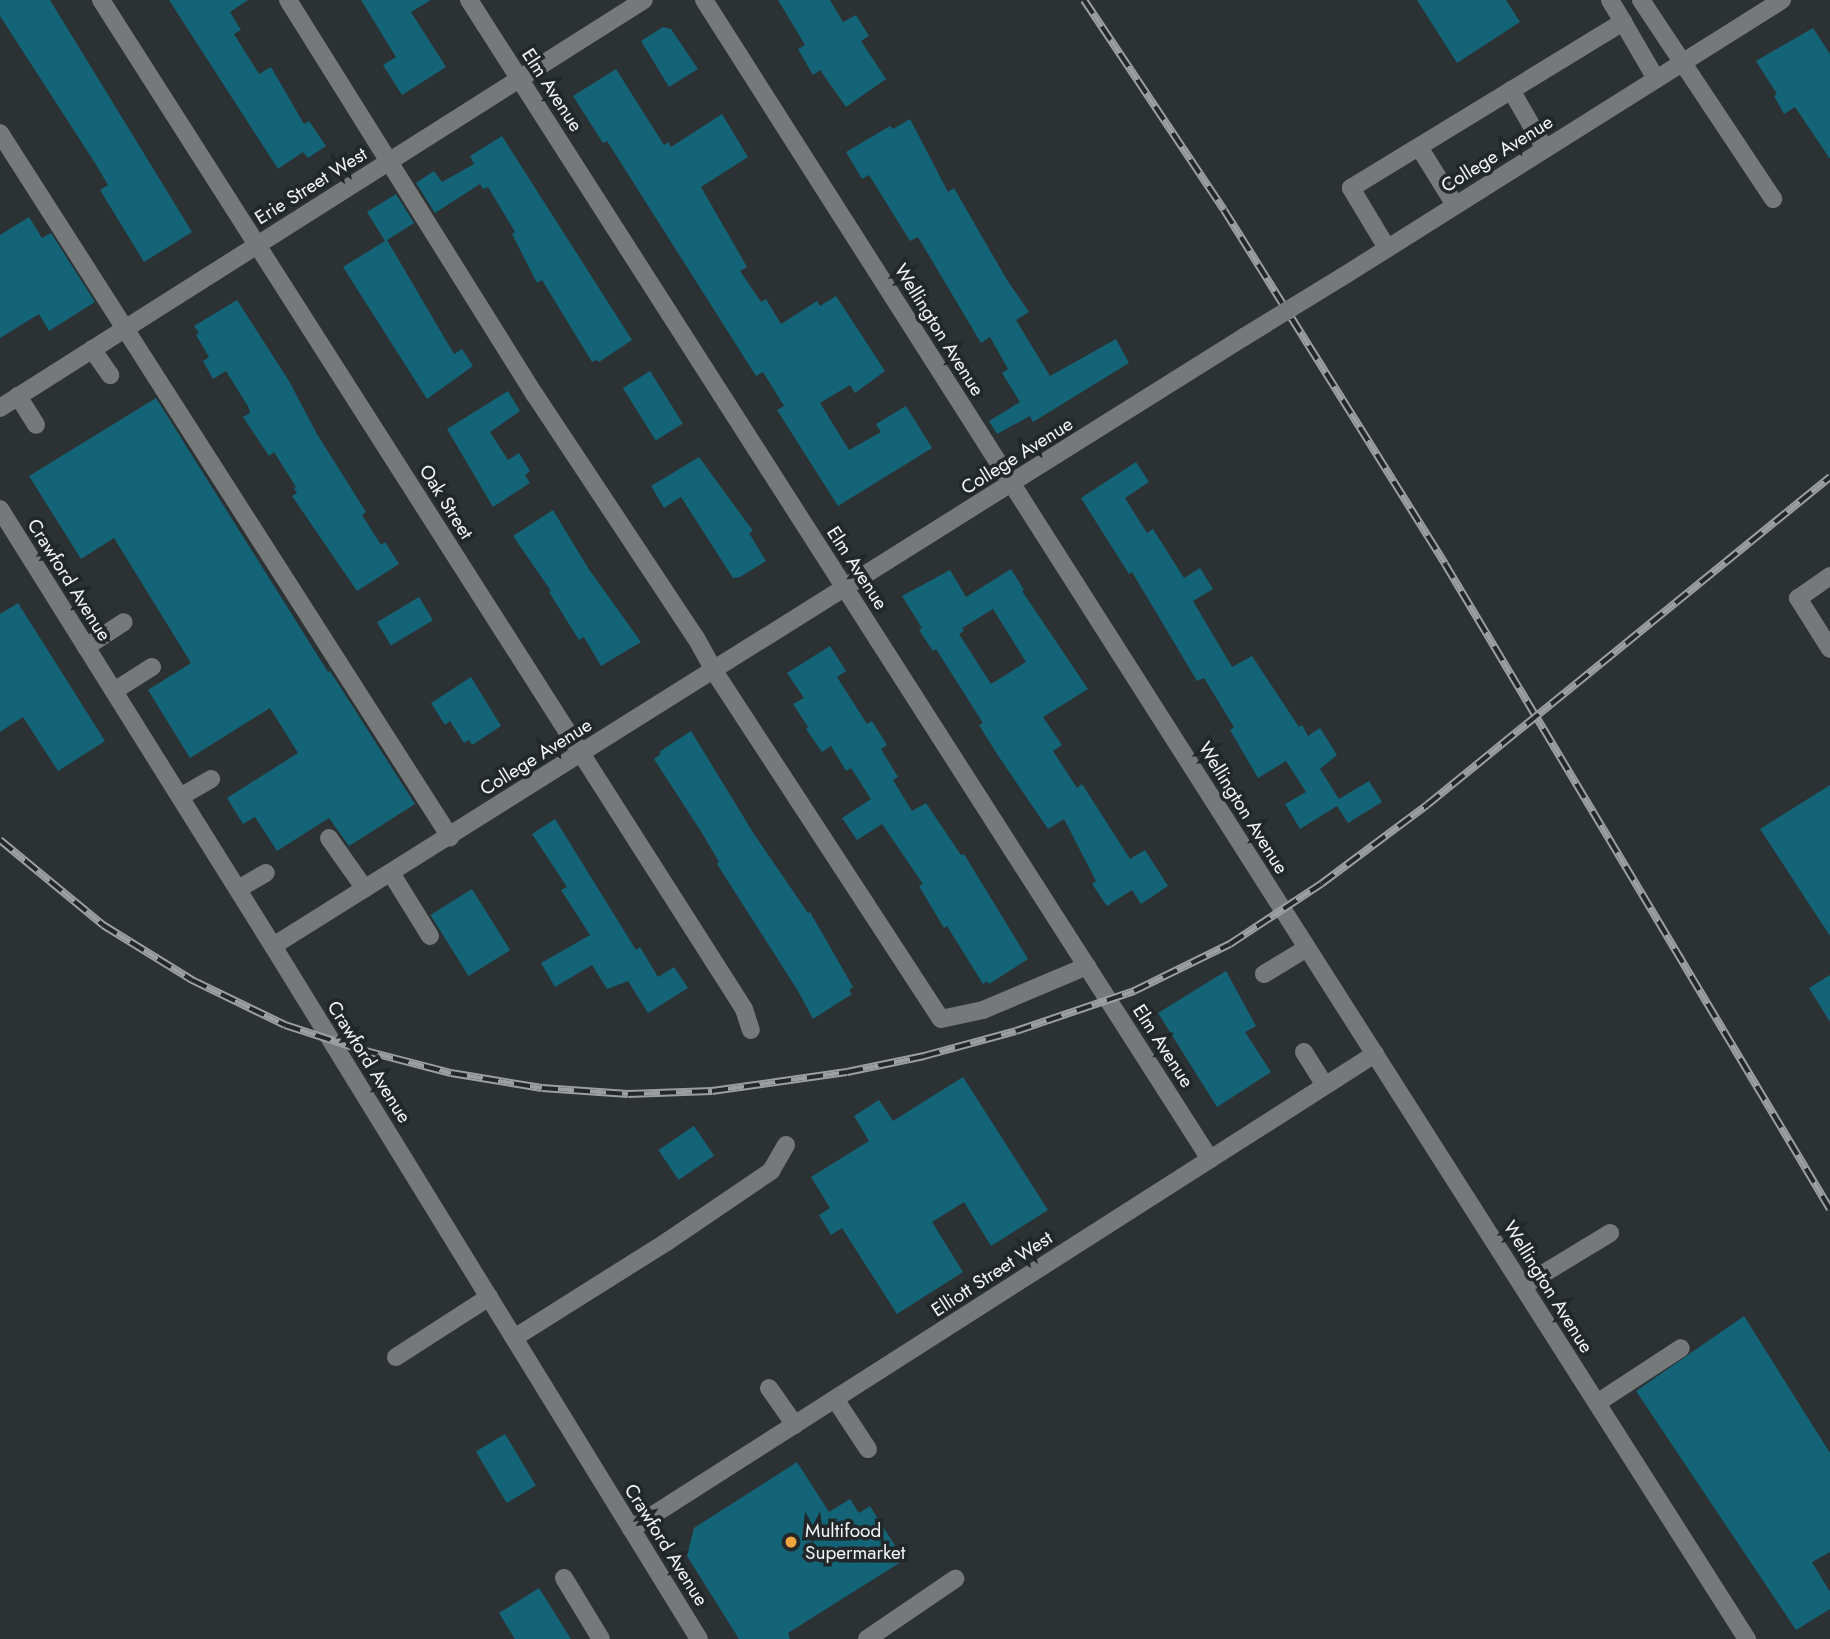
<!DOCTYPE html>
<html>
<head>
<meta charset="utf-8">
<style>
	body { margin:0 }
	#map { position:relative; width:1830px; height:1639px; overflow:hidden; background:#2c3133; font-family:Jost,sans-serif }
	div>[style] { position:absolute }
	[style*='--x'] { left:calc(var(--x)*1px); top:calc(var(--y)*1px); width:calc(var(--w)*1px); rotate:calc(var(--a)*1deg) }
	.building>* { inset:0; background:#146478; transform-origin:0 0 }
	.minor>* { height:18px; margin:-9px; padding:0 9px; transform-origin:9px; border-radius:9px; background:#76797a }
	.rail>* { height:8px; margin-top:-4px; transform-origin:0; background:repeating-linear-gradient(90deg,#222729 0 16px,#9b9fa1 0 32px); box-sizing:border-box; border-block:2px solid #9b9fa1 }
	.minor-bridge>* { height:18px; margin:-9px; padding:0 9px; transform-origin:9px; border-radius:9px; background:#76797a }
	.dots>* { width:19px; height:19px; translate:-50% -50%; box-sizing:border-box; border:4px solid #222729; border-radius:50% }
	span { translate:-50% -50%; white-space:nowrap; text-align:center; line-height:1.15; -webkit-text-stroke:7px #222729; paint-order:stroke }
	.street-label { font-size:19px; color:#f1f5f6 }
	.poi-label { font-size:19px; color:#f1f5f6 }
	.left { translate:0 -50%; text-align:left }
</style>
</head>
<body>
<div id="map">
	<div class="building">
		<i style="clip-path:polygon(0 0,50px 0,192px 232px,144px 262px,100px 190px,108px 185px,95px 163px,0 16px)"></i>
		<i style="clip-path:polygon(169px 0,248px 0,230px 12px,241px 30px,234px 34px,259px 74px,271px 67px,304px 124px,309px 121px,326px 146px,308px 158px,303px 152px,278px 169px)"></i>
		<i style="clip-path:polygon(361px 0,431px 0,411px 12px,446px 67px,402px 95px,383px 65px,396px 57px)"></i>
		<i style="clip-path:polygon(778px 0,830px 0,843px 22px,856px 15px,869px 36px,861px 41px,886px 79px,846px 107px,820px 70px,813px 75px,798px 49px,805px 45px)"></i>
		<i style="clip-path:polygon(1417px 0,1506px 0,1520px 22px,1457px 63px)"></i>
		<i style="clip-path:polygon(663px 27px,671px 29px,698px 69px,669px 87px,641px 41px)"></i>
		<i style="clip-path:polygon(1813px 28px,1830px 54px,1830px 159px,1795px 107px,1784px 114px,1774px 96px,1777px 94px,1756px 61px)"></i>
		<i style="clip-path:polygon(616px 69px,664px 145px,668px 142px,671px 147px,722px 114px,748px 157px,701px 187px,747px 267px,740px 271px,761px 302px,766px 299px,781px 324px,817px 301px,820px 306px,836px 296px,885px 371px,855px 393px,850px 385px,820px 403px,849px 450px,881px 432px,876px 424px,906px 406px,932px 448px,838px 506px,777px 410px,784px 406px,763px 372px,756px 376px,607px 141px,603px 143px,573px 96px)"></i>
		<i style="clip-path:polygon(910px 119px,948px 192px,954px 188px,1007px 280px,1029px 312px,1016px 320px,1050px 376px,1116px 339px,1129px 363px,1033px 422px,1030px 416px,997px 434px,989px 421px,1020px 402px,1002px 373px,1008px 369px,990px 337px,981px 343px,918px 237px,910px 241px,869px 175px,862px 179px,846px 152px,890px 126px,893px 129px)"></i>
		<i style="clip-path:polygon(502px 136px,632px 340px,599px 362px,597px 360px,592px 362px,542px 280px,537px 283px,512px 234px,515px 232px,488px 187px,483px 189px,480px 184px,435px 213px,416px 183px,434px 171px,442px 182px,474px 164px,470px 156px)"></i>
		<i style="clip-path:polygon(396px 194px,414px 223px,387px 240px,454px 354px,462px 349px,473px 366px,427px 399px,343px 267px,385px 241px,367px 212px)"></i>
		<i style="clip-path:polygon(29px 217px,42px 238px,51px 233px,95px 302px,49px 331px,39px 314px,0 338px,0 235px)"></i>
		<i style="clip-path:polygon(237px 300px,289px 381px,317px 434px,366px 512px,362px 515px,381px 545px,385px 542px,399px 564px,357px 591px,292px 496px,297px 493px,294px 488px,296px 487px,274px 452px,269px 456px,243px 417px,250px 413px,249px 408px,226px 371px,213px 379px,203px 361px,209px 357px,196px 335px,199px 333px,194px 326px)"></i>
		<i style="left:650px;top:371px;width:62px;height:32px;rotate:58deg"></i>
		<i style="clip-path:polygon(508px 391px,520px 411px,490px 432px,508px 460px,519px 453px,530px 471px,525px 475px,530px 483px,493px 507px,447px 429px)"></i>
		<i style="clip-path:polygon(156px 398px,328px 672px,330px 671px,415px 804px,349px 846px,329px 818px,277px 851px,255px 817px,243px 824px,227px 798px,298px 753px,270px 708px,190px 758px,148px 690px,191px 663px,114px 538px,81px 559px,29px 476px)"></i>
		<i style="clip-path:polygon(699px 457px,753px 531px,749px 533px,766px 561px,740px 577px,733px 578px,681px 497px,664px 508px,651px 486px)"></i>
		<i style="clip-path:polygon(1136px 462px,1149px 482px,1125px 498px,1147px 533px,1153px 529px,1184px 578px,1200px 568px,1213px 589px,1193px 601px,1232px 667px,1252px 656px,1299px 727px,1302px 725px,1308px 736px,1320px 728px,1337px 755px,1320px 769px,1339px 799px,1369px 781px,1382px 802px,1348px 823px,1337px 806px,1300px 829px,1285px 804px,1306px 792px,1286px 761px,1258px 778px,1230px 730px,1234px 727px,1204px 678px,1197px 681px,1132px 572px,1129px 574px,1081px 498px)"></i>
		<i style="clip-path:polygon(553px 510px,588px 568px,641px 642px,601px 666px,584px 637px,579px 640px,549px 592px,551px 591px,513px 536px)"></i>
		<i style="clip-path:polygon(evenodd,1011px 569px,1024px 590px,1022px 591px,1088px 689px,1043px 717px,1062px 745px,1053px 751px,1077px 788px,1082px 784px,1130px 859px,1145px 850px,1168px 886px,1141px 904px,1132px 890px,1107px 906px,1092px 884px,1096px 881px,1064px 819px,1048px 829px,997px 754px,979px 725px,983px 723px,936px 649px,933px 651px,919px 630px,922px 628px,902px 596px,950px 570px,966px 597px,1011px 569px,993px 609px,1026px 662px,991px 684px,959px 634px,964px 631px,962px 628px,993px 609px)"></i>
		<i style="left:419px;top:597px;width:27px;height:49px;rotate:59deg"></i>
		<i style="clip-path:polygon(18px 603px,105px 741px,58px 771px,23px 717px,0 732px,0 614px)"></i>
		<i style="clip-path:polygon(830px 646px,846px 671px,837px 677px,867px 724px,872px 721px,887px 745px,881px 749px,898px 777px,893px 780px,912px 811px,926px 803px,961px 855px,964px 854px,1028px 959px,989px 984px,987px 981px,983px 984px,947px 926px,944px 928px,919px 886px,923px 884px,882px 824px,857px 840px,842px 818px,871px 799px,851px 768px,846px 771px,831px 746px,822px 752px,806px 729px,808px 727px,793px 704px,804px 698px,787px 673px)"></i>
		<i style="clip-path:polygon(471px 677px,501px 726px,472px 745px,469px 740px,464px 743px,450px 721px,445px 725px,431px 703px)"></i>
		<i style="clip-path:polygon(691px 731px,754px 834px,808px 913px,810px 912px,853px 987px,849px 990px,852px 994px,813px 1019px,798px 991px,717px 864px,719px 862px,702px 833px,654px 759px,661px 754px,659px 752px)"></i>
		<i style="clip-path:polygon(1830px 785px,1830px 936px,1760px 829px)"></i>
		<i style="clip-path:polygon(555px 819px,636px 950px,640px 947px,658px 977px,674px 967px,688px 988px,648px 1013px,628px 981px,607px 989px,592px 965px,555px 987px,541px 963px,590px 935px,561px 890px,567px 887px,532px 834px)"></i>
		<i style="left:472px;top:889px;width:72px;height:49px;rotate:58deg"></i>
		<i style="clip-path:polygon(1226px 971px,1256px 1026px,1245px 1032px,1271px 1072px,1217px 1107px,1158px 1013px)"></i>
		<i style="clip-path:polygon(1830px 975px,1830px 1022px,1809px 988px)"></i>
		<i style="clip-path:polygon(963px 1077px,1048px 1210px,991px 1246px,964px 1202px,932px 1222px,963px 1272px,897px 1314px,842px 1228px,831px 1235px,819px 1215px,830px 1208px,811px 1177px,869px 1141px,854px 1116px,879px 1100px,893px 1121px)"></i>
		<i style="left:694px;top:1126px;width:36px;height:43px;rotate:56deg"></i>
		<i style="clip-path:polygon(1744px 1316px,1830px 1453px,1830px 1552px,1812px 1562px,1830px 1592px,1830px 1609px,1796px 1630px,1636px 1391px)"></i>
		<i style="left:505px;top:1434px;width:60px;height:34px;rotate:59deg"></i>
		<i style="clip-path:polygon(797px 1462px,829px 1512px,850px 1499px,859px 1513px,870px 1506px,904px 1560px,788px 1633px,790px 1639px,739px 1639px,687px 1556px,694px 1528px)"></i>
		<i style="clip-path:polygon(539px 1588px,571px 1639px,515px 1639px,499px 1613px)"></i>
	</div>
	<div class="minor">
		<i style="--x:101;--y:0;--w:1196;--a:57.49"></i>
		<i style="--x:744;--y:1009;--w:22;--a:72"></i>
		<i style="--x:288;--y:0;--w:466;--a:58"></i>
		<i style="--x:535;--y:395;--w:291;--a:56.5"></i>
		<i style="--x:696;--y:638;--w:38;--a:61"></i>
		<i style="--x:714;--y:671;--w:415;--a:56.9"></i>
		<i style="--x:941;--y:1019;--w:43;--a:-12.1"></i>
		<i style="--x:983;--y:1010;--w:113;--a:-22.9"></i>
		<i style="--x:469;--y:0;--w:1376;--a:57.41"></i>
		<i style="--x:704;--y:0;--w:1943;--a:57.53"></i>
		<i style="--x:1610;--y:0;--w:26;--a:59"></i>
		<i style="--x:1641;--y:0;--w:239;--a:56.4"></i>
		<i style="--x:1511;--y:90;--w:68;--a:60"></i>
		<i style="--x:0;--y:133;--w:836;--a:57.41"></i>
		<i style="--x:1419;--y:147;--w:68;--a:58.2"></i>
		<i style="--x:1387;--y:248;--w:70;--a:-121"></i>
		<i style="--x:1351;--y:188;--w:319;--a:-31.4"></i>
		<i style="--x:1623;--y:22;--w:66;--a:59.9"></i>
		<i style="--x:1342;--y:277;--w:520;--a:-32.19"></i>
		<i style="--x:92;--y:349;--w:32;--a:55"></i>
		<i style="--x:18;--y:396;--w:34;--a:58"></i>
		<i style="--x:0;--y:408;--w:762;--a:-32.36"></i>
		<i style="--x:0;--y:509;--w:515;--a:58.01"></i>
		<i style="--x:273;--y:946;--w:813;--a:58.42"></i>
		<i style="--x:1830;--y:576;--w:39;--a:145"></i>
		<i style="--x:1798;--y:598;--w:60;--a:57.9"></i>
		<i style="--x:86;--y:647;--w:45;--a:-33.3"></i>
		<i style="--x:114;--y:691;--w:45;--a:-32.3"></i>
		<i style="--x:180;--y:797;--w:36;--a:-30"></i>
		<i style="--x:329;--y:838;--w:62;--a:54.8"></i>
		<i style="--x:391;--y:873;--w:74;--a:58.2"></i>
		<i style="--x:238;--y:889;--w:32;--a:-30"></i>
		<i style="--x:273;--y:946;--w:1146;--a:-32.1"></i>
		<i style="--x:1264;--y:974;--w:50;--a:-31.2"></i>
		<i style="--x:1304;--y:1052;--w:39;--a:58"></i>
		<i style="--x:1523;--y:1286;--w:102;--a:-31.3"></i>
		<i style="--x:514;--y:1338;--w:182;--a:-32.2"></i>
		<i style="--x:668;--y:1241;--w:125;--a:-34.2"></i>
		<i style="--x:771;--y:1171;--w:30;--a:-60"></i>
		<i style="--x:396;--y:1357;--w:111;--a:-32.8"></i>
		<i style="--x:769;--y:1388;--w:45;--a:54.9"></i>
		<i style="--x:835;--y:1399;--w:60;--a:56.6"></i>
		<i style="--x:1597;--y:1403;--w:100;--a:-33.2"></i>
		<i style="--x:631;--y:1529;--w:883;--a:-32.56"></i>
		<i style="--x:564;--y:1578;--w:71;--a:58.8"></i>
		<i style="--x:867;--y:1639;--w:107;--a:-34.3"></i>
	</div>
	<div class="rail">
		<i style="--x:1084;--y:0;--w:252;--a:56.3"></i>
		<i style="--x:1224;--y:210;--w:417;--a:58"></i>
		<i style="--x:1445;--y:564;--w:751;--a:59.17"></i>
		<i style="--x:0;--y:840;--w:134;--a:39.5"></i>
		<i style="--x:103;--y:925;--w:105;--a:31.7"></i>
		<i style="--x:192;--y:980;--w:103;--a:25.8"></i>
		<i style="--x:285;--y:1025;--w:81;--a:18"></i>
		<i style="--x:362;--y:1050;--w:92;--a:14.5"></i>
		<i style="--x:451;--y:1073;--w:92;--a:9.4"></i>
		<i style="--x:542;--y:1088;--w:86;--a:4"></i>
		<i style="--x:628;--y:1094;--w:84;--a:-2"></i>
		<i style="--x:712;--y:1091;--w:136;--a:-8"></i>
		<i style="--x:847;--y:1072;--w:79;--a:-11.7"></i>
		<i style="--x:924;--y:1056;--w:95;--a:-15.2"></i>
		<i style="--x:1016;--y:1031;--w:125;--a:-18.7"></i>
		<i style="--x:1134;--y:991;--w:107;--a:-26.1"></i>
		<i style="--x:1230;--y:944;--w:109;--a:-33.4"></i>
		<i style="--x:1321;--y:884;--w:132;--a:-36.7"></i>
		<i style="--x:1427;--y:805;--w:520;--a:-39.14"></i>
	</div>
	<div class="minor-bridge">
		<i style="--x:1244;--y:337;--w:115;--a:-31.5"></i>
	</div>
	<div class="dots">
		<i style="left:791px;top:1542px;background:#f1a540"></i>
	</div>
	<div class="street-label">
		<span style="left:552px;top:90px;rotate:57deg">Elm Avenue</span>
		<span style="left:1497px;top:154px;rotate:-32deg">College Avenue</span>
		<span style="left:311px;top:186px;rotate:-32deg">Erie Street West</span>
		<span style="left:939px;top:330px;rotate:58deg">Wellington Avenue</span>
		<span style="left:1017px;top:456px;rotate:-32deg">College Avenue</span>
		<span style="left:446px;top:502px;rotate:58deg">Oak Street</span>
		<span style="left:857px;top:568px;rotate:57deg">Elm Avenue</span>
		<span style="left:69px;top:580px;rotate:58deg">Crawford Avenue</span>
		<span style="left:536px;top:757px;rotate:-32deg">College Avenue</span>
		<span style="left:1243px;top:808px;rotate:58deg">Wellington Avenue</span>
		<span style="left:1163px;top:1046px;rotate:57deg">Elm Avenue</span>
		<span style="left:369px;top:1062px;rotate:58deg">Crawford Avenue</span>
		<span style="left:992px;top:1274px;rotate:-33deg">Elliott Street West</span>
		<span style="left:1548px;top:1287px;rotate:58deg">Wellington Avenue</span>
		<span style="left:666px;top:1545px;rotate:58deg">Crawford Avenue</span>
	</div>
	<div class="poi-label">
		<span class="left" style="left:805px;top:1542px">Multifood<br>Supermarket</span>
	</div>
</div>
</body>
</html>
